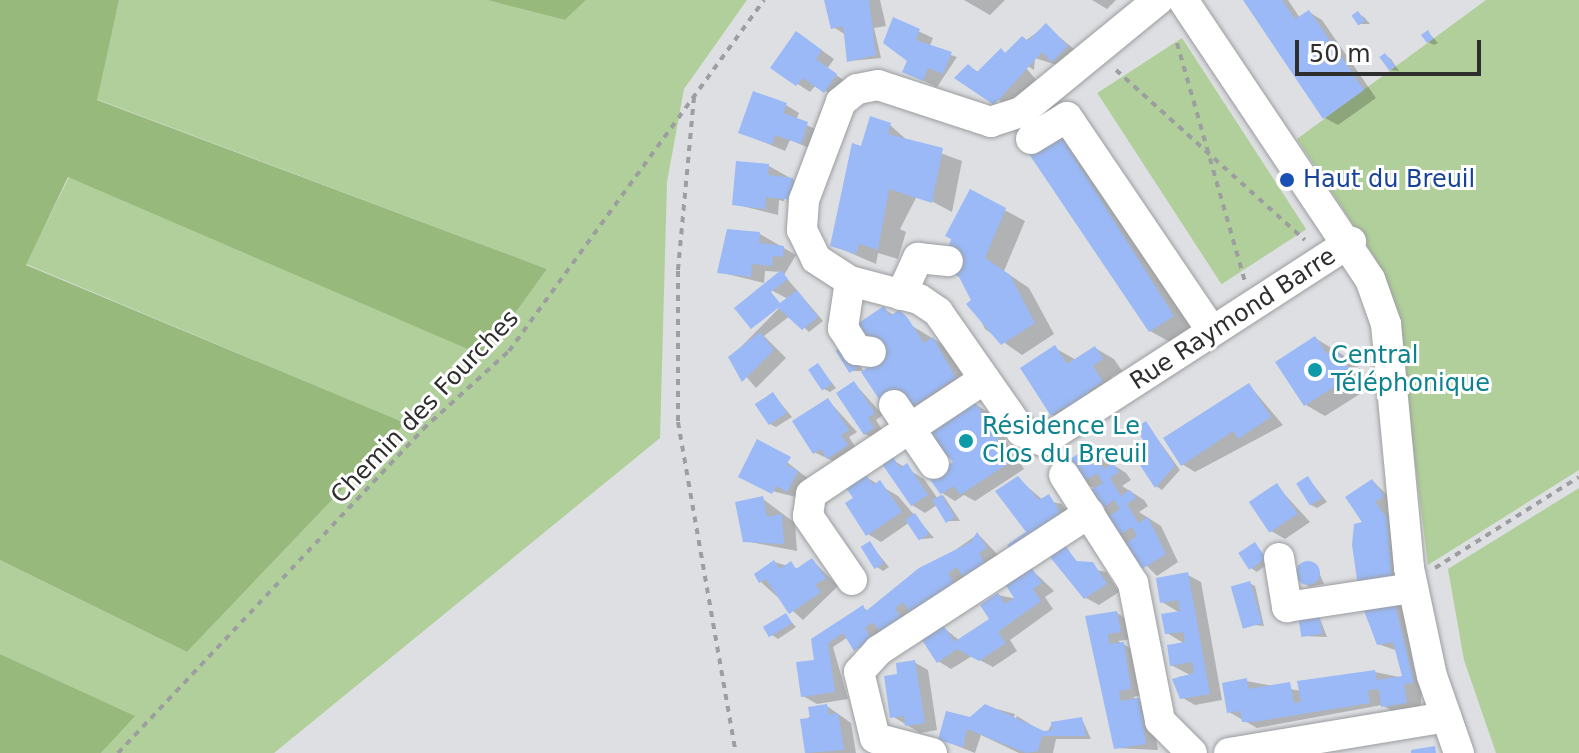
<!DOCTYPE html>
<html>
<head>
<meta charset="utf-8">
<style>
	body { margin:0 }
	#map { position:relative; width:1579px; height:753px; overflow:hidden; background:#dddfe2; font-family:"DejaVu Sans",sans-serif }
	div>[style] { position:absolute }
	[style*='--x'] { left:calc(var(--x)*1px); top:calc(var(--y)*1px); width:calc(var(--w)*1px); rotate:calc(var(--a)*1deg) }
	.green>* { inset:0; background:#b0cf9a; transform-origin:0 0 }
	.forest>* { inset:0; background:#97ba7c }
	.shadow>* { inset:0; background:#0003 }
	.building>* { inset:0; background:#9ab9f6; transform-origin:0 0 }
	.round { border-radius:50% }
	.path>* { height:4px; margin-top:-2px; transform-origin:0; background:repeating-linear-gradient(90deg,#9d9ea0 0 6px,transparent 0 12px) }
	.roads { filter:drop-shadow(0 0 2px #9b9d9f) drop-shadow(0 0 2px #9b9d9f) }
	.minor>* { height:30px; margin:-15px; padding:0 15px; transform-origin:15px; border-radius:15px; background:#fff }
	.dots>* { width:22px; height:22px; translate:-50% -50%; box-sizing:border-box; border:4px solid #fff; border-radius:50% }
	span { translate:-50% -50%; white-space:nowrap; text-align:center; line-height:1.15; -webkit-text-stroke:6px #fff; paint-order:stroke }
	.transit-label { font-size:24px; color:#164399 }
	.left { translate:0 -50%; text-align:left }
	.street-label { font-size:24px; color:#2e2e2f }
	.culture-label { font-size:24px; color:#0d838f }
	.scale { position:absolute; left:1295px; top:40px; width:186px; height:36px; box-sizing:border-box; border:4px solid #2e2e2f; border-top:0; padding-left:10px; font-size:24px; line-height:28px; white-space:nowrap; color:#2e2e2f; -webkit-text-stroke:6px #fff; paint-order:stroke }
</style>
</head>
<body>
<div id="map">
	<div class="green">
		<i style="clip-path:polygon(119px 0,487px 0,565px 20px,586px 0,747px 0,684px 89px,667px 182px,660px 438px,274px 753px,101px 753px,134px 716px,0 654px,0 560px,187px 652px,404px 423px,26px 264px,69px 177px,484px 355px,547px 269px,96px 99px)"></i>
		<i style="clip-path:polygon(1486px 0,1579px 0,1579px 470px,1428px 565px,1396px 311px,1375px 258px,1297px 139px)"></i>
		<i style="left:1182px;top:38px;width:228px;height:101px;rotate:57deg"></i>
		<i style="clip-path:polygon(1579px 488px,1579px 753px,1496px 753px,1464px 660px,1448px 569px)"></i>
	</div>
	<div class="forest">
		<i style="clip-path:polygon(0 0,119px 0,97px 100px,547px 269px,484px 356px,68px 177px,26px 265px,405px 423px,187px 652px,0 560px)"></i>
		<i style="clip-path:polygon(487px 0,586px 0,565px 20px)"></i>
		<i style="clip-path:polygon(0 654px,135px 716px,101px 753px,0 753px)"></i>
	</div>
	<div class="shadow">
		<i style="clip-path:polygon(826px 0,880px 0,886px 26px,874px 28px,881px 58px,849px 61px,846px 35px,833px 27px)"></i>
		<i style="clip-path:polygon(964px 0,1005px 0,990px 15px)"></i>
		<i style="clip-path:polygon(1092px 0,1116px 0,1107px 9px)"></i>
		<i style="clip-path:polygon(1245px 0,1288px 0,1300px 18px,1309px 12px,1322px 20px,1376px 98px,1338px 125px,1325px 118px)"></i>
		<i style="clip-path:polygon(1358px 14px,1364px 17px,1370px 24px,1360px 24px)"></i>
		<i style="clip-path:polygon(894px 20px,933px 38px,929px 48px,957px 57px,937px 87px,905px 72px,909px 60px)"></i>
		<i style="clip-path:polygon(1046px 26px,1080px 54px,1066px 68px,1035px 58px,1034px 70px,1021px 62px,1038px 82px,1009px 111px,968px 66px,980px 73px)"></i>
		<i style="clip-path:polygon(1428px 32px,1438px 43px,1434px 45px,1428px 42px)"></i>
		<i style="clip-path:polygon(810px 42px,834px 59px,827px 69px,848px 83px,838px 99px,816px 85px,810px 92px,773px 68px)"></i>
		<i style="clip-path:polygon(1385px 55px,1391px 59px,1399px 71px,1390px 70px)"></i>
		<i style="clip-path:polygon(786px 105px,799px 113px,796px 120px,821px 132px,814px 150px,790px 140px,785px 151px,740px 132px)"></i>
		<i style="clip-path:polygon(890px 125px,908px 141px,962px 161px,952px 212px,918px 194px,900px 229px,906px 232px,898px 259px,878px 253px,876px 264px,832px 245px)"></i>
		<i style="clip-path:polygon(1060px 137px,1080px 148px,1192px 328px,1170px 342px,1150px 331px)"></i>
		<i style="clip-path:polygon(evenodd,738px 163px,769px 166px,806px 187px,804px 206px,779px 200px,778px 215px,734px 204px,738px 163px,784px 197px,801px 203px,784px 201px,784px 197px)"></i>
		<i style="clip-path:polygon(971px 192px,1025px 221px,1004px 271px,1029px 288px,1054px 334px,1022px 355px,985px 329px,947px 250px)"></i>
		<i style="clip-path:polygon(760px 234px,796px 255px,784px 275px,823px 321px,809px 332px,791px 315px,764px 336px,786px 358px,756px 388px,730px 358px,788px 299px,773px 291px,782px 272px,765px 271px,764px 283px,719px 272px)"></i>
		<i style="clip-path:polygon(884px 309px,947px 347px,968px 386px,921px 416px,885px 404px,863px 371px,851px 371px,838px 352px,851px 351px,864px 372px,883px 360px,860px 324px)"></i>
		<i style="clip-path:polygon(1315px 338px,1356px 363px,1371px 387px,1325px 416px,1306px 405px)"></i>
		<i style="clip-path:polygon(1055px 348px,1076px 360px,1095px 348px,1114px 359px,1122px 371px,1111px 377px,1122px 393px,1072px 425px,1052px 414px)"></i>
		<i style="clip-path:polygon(818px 365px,836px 388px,830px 392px,824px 389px)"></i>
		<i style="clip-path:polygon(854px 383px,883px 415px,876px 420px,886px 436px,878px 441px,865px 434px)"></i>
		<i style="clip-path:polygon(1249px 385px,1283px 425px,1195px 472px,1182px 464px)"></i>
		<i style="clip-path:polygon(773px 394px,792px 417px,776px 427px,770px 424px)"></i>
		<i style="clip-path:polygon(828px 400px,857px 432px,849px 437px,859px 453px,841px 465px,814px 452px)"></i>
		<i style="clip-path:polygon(975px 404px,988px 412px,1024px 469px,975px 501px,964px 495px,955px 501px,942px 493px)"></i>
		<i style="clip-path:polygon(1146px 423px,1180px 470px,1162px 490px,1156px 486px)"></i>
		<i style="clip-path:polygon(770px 449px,810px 480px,800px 498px,768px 490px)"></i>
		<i style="clip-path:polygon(1090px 450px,1126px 473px,1131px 480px,1122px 486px,1144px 500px,1148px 506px,1139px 512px,1161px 526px,1178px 562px,1157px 576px,1117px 536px,1096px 489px,1083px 482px)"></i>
		<i style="clip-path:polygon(893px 460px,924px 479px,938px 499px,943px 495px,960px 521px,948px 521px,937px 505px,925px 513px,912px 505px)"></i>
		<i style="clip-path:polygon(866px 477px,898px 496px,934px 538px,921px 539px,910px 522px,881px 542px,868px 534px)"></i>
		<i style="clip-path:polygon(1308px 478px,1327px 502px,1317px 508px,1311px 505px)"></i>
		<i style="clip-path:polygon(1018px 479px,1043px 500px,1062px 504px,1072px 519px,1029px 533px)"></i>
		<i style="clip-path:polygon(1373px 481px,1396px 504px,1387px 510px,1399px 528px,1414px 668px,1424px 673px,1420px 710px,1396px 713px,1382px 705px,1257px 728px,1229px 712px,1246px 681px,1301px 691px,1375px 672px,1404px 678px,1398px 651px,1378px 644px,1365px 524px)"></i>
		<i style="clip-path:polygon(1277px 486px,1310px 522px,1285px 539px,1271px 531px)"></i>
		<i style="clip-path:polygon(763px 499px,795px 523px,797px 551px,745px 541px)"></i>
		<i style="clip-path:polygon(978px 534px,999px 556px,869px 657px,848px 637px,833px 647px,848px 699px,817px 704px,803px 696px,820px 661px,813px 640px,863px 608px,869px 611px)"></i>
		<i style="clip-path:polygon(870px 544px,889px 567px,883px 571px,877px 567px)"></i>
		<i style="clip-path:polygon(1255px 545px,1270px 562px,1257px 572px,1251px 568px)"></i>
		<i style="clip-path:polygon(1066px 549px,1082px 567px,1106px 572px,1119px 592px,1099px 605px,1086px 598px)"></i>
		<i style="clip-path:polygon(812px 560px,838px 586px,803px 620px,761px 582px,774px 562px,800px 569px)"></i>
		<i style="clip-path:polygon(1315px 563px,1324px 584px,1308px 587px,1298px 565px)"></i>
		<i style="clip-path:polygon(1031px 569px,1054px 591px,1045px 597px,1053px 609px,1010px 640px,1017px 651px,993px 667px,972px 656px,951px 669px,938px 661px,944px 628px,959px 640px,989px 621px,998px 595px,1017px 599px)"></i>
		<i style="clip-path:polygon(1188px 575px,1201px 582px,1222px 700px,1195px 705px,1181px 697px,1178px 677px,1190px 675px,1171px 665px,1185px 644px,1167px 633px,1180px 613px,1162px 602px)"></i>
		<i style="clip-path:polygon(1249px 583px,1255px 586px,1264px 626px,1244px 624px)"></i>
		<i style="clip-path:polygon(1117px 613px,1130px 621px,1133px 639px,1118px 641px,1137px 652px,1144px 695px,1133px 697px,1151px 708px,1158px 750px,1115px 748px,1087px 618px)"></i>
		<i style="clip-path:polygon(786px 616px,796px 627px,778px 639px,772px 635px)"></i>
		<i style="clip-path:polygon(1319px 616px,1327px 637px,1303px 636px)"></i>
		<i style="clip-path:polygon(914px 662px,928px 670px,937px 730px,920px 733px,892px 716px,900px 675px)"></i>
		<i style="clip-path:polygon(827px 706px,851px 723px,856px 753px,807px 753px,803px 721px)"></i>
		<i style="clip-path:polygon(986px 706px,1015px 714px,1009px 732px,1017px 716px,1046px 734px,1052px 724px,1082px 719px,1091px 739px,1056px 739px,1053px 753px,1019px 753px,981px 735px,975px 753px,940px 739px)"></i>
	</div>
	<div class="building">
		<i style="clip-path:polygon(824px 0,869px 0,876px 55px,847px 62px,843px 26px,831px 29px)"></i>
		<i style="clip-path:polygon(1243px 0,1282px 0,1295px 19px,1309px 10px,1364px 90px,1323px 119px)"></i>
		<i style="left:1358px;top:11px;width:12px;height:8px;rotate:55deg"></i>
		<i style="clip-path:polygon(893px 17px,920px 29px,916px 40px,952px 52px,943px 74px,928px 68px,923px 81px,902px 72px,907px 61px,883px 43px)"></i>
		<i style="clip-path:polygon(1046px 23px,1068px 46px,1052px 62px,1042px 52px,994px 105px,954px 78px,968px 64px,977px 72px,1001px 48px,1005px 53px,1022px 36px,1028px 41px)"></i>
		<i style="clip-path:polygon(1428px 30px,1433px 39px,1427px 43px,1421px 35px)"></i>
		<i style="clip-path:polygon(796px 31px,822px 50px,816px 59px,837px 74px,824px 93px,803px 78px,796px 86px,770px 68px)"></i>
		<i style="left:1385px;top:53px;width:17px;height:7px;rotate:54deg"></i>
		<i style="clip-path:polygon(753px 91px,787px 103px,783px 113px,808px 122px,801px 144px,775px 135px,772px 145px,738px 133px)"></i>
		<i style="clip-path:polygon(870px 116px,891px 123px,888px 134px,943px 148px,932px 203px,889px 189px,878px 250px,859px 244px,856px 254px,830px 246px,852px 143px,861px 146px)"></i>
		<i style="clip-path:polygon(1060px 135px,1174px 316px,1149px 332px,1029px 154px)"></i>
		<i style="clip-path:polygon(736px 161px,769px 164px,768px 175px,793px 178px,791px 200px,766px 197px,765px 209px,732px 205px)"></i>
		<i style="clip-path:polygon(970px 189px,1006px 208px,985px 258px,1010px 275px,1035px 323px,1001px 345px,966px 304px,971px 300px,959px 277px,944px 269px,951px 239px,945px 236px)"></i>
		<i style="clip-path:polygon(727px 229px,760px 232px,759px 243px,784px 246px,783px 257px,773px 256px,772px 266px,752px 264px,751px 277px,717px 273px)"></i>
		<i style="clip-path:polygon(781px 270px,788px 279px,771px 292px,780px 303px,797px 290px,818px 317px,802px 330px,778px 308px,751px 329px,734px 308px)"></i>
		<i style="clip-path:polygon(884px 306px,890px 316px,899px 310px,907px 317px,924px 343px,933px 337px,956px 378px,907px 410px,883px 405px,861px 372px,880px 359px,857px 324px)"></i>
		<i style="clip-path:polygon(760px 332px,774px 350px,742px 382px,728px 357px)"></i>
		<i style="clip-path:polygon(1315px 336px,1327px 354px,1336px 349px,1353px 375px,1304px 406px,1275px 362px)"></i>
		<i style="left:845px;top:345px;width:26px;height:11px;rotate:58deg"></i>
		<i style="clip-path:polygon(1055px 345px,1067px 364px,1095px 346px,1103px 359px,1093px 366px,1103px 382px,1090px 390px,1094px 397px,1068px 415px,1063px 407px,1051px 416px,1020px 368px)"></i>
		<i style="left:818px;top:363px;width:25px;height:12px;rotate:56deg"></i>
		<i style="clip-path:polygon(854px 381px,875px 413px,868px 418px,874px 428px,864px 435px,836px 393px)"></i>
		<i style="clip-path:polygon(1249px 383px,1271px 417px,1238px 439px,1233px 431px,1181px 466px,1163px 438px)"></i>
		<i style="left:773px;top:392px;width:25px;height:22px;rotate:56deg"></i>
		<i style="clip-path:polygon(828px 398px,849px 430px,841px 435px,848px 445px,827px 459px,821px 449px,813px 454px,792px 421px)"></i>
		<i style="clip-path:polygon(975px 402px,1012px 461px,960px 495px,954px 486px,941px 494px,955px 517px,946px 523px,932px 500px,941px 495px,929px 478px,953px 462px,927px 433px)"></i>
		<i style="clip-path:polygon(1146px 421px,1175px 466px,1155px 488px,1134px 456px,1148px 447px,1135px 428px)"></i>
		<i style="clip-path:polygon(757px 439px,791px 457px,786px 465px,798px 471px,787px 492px,776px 486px,772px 494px,738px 477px)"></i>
		<i style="clip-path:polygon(1089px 447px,1104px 469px,1113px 463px,1119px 472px,1110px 478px,1121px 496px,1130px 490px,1136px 498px,1127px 504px,1138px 523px,1148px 517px,1166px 554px,1142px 569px,1122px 546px,1137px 536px,1132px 527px,1116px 537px,1104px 519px,1120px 509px,1114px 500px,1099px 511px,1087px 492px,1103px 483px,1097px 473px,1081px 483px,1067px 461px)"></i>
		<i style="clip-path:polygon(893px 457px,900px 468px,907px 463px,928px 495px,911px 506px,882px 464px)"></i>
		<i style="clip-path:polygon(866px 475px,873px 485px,880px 480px,902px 512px,866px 536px,845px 503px,853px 498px,846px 488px)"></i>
		<i style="clip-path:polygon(1018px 476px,1039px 500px,1049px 494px,1060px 512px,1013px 554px,1007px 545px,1026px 532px,995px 491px)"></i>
		<i style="left:1308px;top:476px;width:26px;height:14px;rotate:58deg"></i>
		<i style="clip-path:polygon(1372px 479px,1384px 496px,1375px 502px,1387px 518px,1393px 595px,1414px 683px,1404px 684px,1407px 703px,1381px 707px,1379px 689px,1368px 690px,1370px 703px,1253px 722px,1242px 722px,1240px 711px,1227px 713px,1222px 683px,1247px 678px,1248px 689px,1290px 682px,1294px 703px,1301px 702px,1297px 681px,1375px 670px,1377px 680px,1402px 676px,1393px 642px,1377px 645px,1360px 600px,1352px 545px,1354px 524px,1362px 522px,1345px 497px)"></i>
		<i style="left:1277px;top:483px;width:37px;height:34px;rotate:56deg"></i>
		<i style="clip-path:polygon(763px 496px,767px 517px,782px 514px,784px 544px,743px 542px,735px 502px)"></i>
		<i style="left:915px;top:513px;width:25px;height:12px;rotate:56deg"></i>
		<i style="clip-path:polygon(977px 532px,987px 548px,979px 553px,986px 565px,964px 579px,957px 567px,948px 573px,955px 585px,911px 614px,903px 602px,895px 608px,902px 619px,881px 633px,873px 622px,865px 628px,872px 639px,854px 651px,843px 633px,828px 643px,835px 692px,801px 697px,796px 662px,814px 660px,811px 639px,863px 605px,866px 611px,919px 568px,971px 542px)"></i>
		<i style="left:870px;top:541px;width:26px;height:11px;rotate:58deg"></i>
		<i style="left:1255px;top:542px;width:20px;height:20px;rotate:57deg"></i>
		<i style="clip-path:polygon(1066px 546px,1076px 561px,1093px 562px,1107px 584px,1084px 599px,1050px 557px)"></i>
		<i style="clip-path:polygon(812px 558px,826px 578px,815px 585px,821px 592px,789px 614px,766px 579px,759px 583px,754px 574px,774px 560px,780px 569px,791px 561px,796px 569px)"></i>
		<i class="round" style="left:1296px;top:561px;width:24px;height:24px"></i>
		<i style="clip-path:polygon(1031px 567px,1042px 583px,1033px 589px,1041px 601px,998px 632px,1006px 643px,979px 661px,957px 649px,937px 663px,922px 640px,944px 626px,954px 642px,989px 619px,980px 605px,998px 593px,1005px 604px,1014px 598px,1005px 584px)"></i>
		<i style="clip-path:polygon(1188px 572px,1210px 694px,1180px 699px,1172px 679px,1194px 673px,1192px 662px,1170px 666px,1167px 645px,1185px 642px,1183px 632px,1165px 634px,1161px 614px,1180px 611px,1178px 600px,1160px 603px,1156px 578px)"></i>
		<i style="left:1250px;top:581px;width:44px;height:20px;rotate:74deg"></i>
		<i style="clip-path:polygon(1117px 611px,1121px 632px,1108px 634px,1109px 644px,1124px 642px,1131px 689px,1119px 691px,1120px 701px,1139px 698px,1146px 744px,1114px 749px,1085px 616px)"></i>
		<i style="left:786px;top:613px;width:12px;height:27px;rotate:59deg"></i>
		<i style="left:1319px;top:614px;width:20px;height:21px;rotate:81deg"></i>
		<i style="clip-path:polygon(915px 660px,925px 723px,905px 726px,904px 716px,890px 718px,884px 676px,897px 674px,896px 663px)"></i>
		<i style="clip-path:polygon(827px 704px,829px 715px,838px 713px,844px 750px,805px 753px,800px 719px,810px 718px,808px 707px)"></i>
		<i style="clip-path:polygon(985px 704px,1044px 731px,1052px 730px,1051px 722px,1082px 717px,1086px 736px,1042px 736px,1038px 751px,1026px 753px,967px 729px,963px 747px,938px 740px,946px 711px,970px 717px)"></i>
		<i style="clip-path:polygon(1435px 746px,1436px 753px,1411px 753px,1411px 750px)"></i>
	</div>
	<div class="path">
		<i style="--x:1177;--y:43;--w:248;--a:74.1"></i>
		<i style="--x:1116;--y:70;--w:254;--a:42"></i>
		<i style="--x:694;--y:97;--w:175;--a:95.3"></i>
		<i style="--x:678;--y:271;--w:151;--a:90"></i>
		<i style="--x:678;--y:422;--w:336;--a:80.1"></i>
		<i style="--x:1435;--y:568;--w:170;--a:-32.3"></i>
		<i style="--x:118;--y:753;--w:445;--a:-46.7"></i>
		<i style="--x:423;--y:429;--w:116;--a:-42.2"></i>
		<i style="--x:509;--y:351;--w:434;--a:-54"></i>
	</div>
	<div class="roads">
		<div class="minor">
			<i style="--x:1158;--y:0;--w:177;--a:140.7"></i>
			<i style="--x:1021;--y:112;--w:32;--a:162"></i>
			<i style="--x:991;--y:122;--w:119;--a:-161.9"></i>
			<i style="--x:878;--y:85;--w:21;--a:169"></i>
			<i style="--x:857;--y:89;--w:21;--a:141"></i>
			<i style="--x:841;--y:102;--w:105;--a:110.7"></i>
			<i style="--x:804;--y:200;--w:30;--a:94"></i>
			<i style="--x:802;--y:230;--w:32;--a:64"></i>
			<i style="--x:816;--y:259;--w:40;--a:32.9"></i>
			<i style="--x:850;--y:281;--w:71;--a:14.6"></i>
			<i style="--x:919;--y:299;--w:23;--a:34"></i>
			<i style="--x:938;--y:312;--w:145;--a:55.1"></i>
			<i style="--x:1021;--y:431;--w:24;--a:24"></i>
			<i style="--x:1043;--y:441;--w:367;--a:-32.9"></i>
			<i style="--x:1183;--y:0;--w:336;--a:56.2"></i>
			<i style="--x:1370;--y:279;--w:48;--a:70.4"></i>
			<i style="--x:1386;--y:324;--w:245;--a:84.6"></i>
			<i style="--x:1409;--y:568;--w:110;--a:78"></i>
			<i style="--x:1432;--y:676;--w:82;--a:70.7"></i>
			<i style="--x:1031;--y:139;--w:42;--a:-31.4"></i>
			<i style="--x:1067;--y:117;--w:258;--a:55.9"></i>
			<i style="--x:850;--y:281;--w:48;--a:98.5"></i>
			<i style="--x:843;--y:328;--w:26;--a:58"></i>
			<i style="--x:857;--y:350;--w:14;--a:8"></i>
			<i style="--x:901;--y:295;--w:41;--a:-65.3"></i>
			<i style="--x:918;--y:258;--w:30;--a:6"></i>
			<i style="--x:894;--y:405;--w:71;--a:55.9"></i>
			<i style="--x:1064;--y:475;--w:128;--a:57.4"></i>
			<i style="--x:1133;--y:583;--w:141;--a:78.9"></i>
			<i style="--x:1160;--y:721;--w:45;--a:45"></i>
			<i style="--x:1279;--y:558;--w:50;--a:80.7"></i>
			<i style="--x:1287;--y:607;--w:127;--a:-8.6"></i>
			<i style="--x:852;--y:580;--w:78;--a:-124.5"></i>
			<i style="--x:808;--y:516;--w:22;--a:-82"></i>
			<i style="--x:811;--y:494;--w:208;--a:-33.6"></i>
			<i style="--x:932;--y:753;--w:59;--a:-165.3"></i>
			<i style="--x:875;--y:738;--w:68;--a:-103.6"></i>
			<i style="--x:859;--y:672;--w:30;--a:-48"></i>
			<i style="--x:879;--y:650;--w:251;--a:-33.1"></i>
			<i style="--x:1229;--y:753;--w:220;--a:-9.4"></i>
		</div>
	</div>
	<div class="dots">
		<i style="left:1287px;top:180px;background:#1a4fb4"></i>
		<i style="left:1315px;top:370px;background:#0f9aa8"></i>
		<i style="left:966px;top:441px;background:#0f9aa8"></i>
	</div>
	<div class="transit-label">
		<span class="left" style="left:1303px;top:180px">Haut du Breuil</span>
	</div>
	<div class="street-label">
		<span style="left:1233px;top:319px;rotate:-33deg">Rue Raymond Barre</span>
		<span style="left:425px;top:407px;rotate:-46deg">Chemin des Fourches</span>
	</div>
	<div class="culture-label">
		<span class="left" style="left:1331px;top:370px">Central<br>Téléphonique</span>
		<span class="left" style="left:982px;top:441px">Résidence Le<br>Clos du Breuil</span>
	</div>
	<div class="scale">50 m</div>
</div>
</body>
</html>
